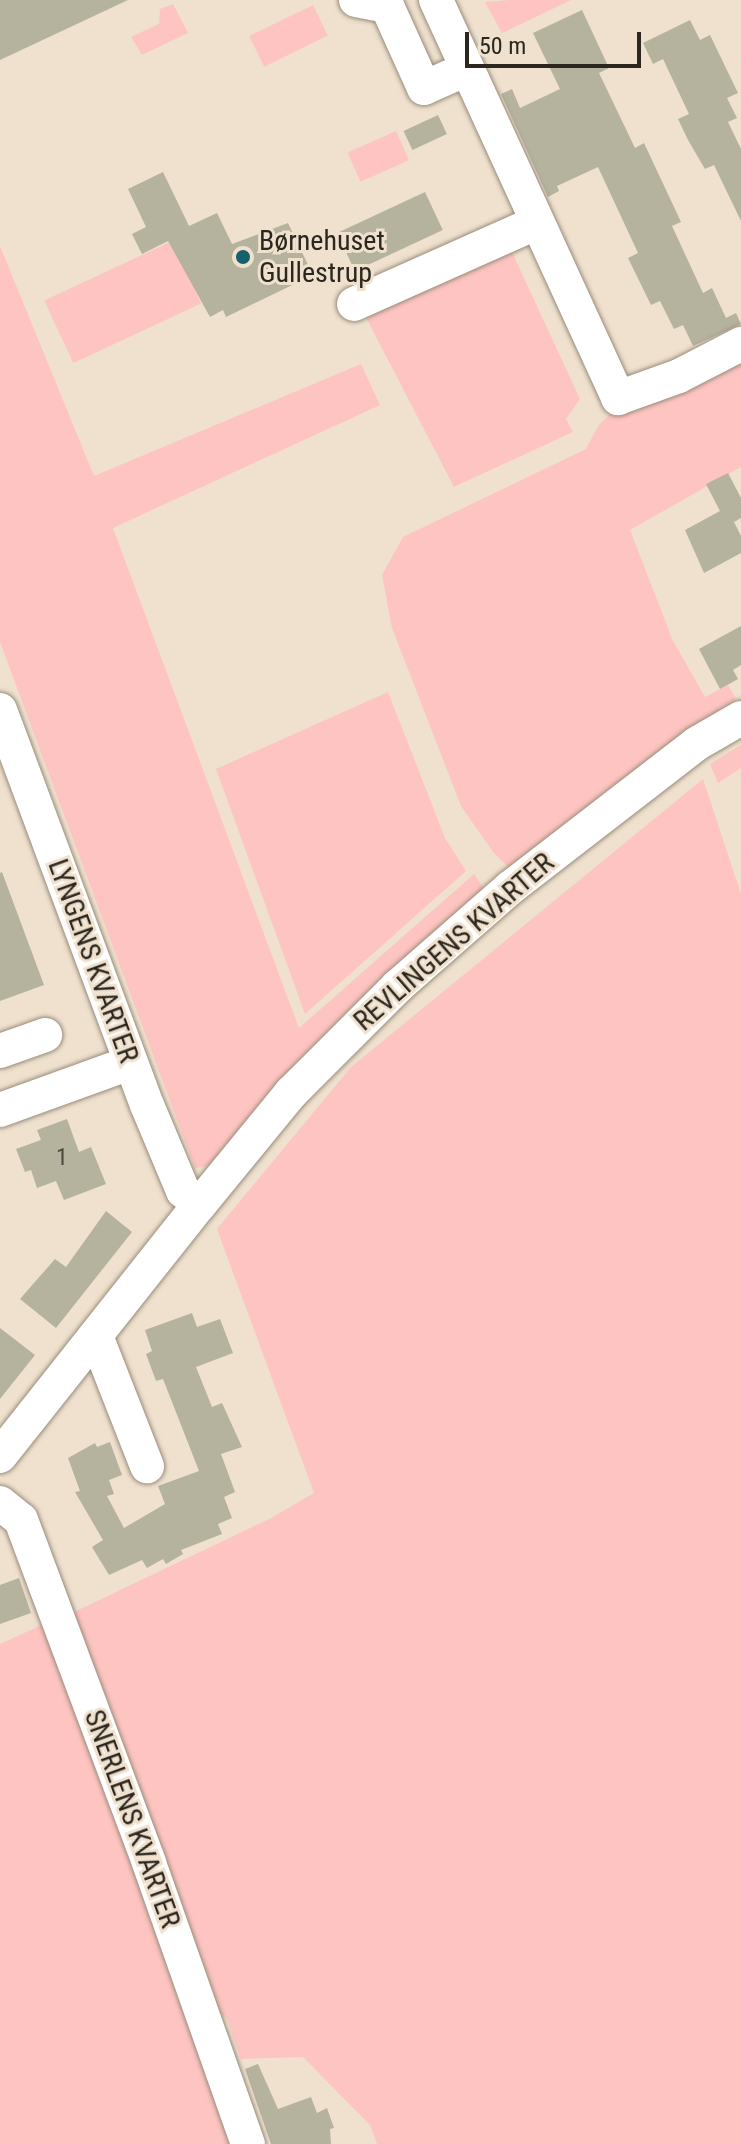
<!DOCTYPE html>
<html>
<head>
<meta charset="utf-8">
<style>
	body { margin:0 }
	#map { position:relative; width:741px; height:2144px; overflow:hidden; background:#efe1ce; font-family:"Roboto Condensed",sans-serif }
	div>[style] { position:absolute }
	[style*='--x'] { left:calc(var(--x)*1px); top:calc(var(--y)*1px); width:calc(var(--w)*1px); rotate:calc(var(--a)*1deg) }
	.green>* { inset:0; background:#fec4c1; transform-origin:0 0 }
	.building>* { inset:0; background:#b5b29e; transform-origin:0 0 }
	.roads { filter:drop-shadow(0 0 2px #998c7b) drop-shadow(0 0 2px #998c7b) }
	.minor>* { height:34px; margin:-17px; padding:0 17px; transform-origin:17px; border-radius:17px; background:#fff }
	.dots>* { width:22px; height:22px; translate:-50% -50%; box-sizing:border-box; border:4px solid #efe1ce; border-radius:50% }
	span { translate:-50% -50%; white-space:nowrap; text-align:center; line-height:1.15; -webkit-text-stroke:6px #efe1ce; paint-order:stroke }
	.number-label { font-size:24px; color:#4e493f }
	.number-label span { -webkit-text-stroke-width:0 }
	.poi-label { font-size:28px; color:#2b261f }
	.left { translate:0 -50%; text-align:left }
	.street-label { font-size:28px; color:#2b261f }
	.scale { position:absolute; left:465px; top:32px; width:176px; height:36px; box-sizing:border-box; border:4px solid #2b261f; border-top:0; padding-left:10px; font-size:24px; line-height:28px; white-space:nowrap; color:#2b261f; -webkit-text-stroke:6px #efe1ce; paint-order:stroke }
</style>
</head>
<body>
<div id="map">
	<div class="green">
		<i style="clip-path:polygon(510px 0,571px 0,502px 33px,485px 2px)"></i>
		<i style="clip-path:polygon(173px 4px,188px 33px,142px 55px,131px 37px,159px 24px,160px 9px)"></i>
		<i style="left:313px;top:5px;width:34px;height:71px;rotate:64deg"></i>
		<i style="left:396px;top:131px;width:32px;height:53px;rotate:66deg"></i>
		<i style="left:172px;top:241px;width:69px;height:141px;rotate:65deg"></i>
		<i style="clip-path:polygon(0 246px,94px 476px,361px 364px,380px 405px,113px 528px,299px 1028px,474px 874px,484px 888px,214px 1165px,195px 1168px,0 642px)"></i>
		<i style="clip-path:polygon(511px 250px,580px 399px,566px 419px,573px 432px,454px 487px,361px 308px)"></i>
		<i style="clip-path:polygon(741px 350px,741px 467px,630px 530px,673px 641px,705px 697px,728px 685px,736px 699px,512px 871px,493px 852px,461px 806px,392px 628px,382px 575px,403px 537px,586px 449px,598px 426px,621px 403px)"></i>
		<i style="clip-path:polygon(388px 692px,445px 838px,466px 871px,305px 1014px,216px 769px)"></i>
		<i style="clip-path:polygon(741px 745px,741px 768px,718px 783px,710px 764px)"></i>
		<i style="clip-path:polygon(703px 779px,741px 894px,741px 2144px,377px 2144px,370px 2125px,303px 2057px,241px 2059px,227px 2019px,211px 2005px,72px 1613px,271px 1518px,314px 1493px,217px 1229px,351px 1067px)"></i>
		<i style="clip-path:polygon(44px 1624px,237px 2144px,0 2144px,0 1644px)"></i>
	</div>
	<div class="building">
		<i style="clip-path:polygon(0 0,128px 0,0 60px)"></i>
		<i style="clip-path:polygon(582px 10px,609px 68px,599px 73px,635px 148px,644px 143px,681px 222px,672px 226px,703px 293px,712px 288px,726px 318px,736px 313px,741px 324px,693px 346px,683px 325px,674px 329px,660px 301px,651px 305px,628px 258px,638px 253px,598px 167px,557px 186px,559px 191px,548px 197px,501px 94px,512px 89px,520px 108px,560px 89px,533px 33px)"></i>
		<i style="clip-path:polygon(690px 20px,700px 40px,710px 35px,738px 93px,727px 98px,737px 118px,728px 122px,741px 149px,741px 221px,714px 165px,705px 169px,688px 140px,678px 119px,689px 114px,663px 59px,653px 64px,643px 43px)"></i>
		<i style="left:438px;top:115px;width:21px;height:38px;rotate:65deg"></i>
		<i style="clip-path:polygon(163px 172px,189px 226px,217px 213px,232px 244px,288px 223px,310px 269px,304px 272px,307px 278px,226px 317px,223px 310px,210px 317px,168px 241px,142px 254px,132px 234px,146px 227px,128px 189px)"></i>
		<i style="left:425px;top:192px;width:42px;height:97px;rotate:65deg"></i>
		<i style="clip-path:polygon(728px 473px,741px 498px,741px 518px,734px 522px,741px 536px,741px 553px,704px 573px,685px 530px,720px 511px,706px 484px)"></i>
		<i style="clip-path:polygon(741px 626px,741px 665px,733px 670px,738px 679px,720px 689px,699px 649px)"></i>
		<i style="clip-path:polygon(2px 872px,44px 985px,0 1001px,0 873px)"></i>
		<i style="clip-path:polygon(67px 1119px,79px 1152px,91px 1147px,106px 1184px,64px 1200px,56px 1181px,37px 1188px,31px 1170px,25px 1172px,16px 1149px,41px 1140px,37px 1130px)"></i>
		<i style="clip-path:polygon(106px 1211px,132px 1232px,56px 1328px,20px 1299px,55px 1259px,66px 1267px)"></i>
		<i style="clip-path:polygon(192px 1313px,197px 1327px,220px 1319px,233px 1353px,196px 1367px,212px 1407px,222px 1403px,242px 1447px,221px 1454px,235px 1492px,224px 1497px,232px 1518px,218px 1524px,222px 1534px,181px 1550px,183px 1554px,166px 1564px,163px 1559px,147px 1568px,142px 1560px,109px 1575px,92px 1547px,103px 1540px,75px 1492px,80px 1491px,68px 1458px,95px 1443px,97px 1447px,110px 1442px,122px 1475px,109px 1480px,114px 1494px,107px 1496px,124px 1528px,165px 1504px,158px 1486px,199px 1471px,163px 1379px,156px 1381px,146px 1354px,152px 1351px,145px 1330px)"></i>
		<i style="clip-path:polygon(0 1328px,35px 1355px,0 1399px)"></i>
		<i style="clip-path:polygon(19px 1578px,31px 1613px,0 1624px,0 1585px)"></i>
		<i style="clip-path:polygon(258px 2064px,278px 2109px,311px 2097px,317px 2113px,327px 2108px,334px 2128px,330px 2129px,331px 2144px,271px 2144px,245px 2069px)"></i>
	</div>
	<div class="roads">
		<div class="minor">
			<i style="--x:356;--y:0;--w:32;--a:11"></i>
			<i style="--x:387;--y:6;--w:90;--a:65.7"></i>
			<i style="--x:424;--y:88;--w:47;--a:-23.8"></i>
			<i style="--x:436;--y:0;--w:438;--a:65.4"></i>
			<i style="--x:618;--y:398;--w:65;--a:-19.8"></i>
			<i style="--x:679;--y:376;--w:70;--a:-27.3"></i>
			<i style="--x:354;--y:304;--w:199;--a:-24"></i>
			<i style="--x:0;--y:710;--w:421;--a:69.6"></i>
			<i style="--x:147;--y:1105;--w:93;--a:67.3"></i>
			<i style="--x:183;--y:1191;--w:21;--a:37"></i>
			<i style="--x:0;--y:1051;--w:48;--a:-19.6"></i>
			<i style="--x:0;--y:1110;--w:138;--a:-19.9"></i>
			<i style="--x:96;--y:1336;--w:140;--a:68.6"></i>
			<i style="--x:0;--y:1456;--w:322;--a:-51.6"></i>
			<i style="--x:200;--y:1204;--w:144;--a:-50.7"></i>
			<i style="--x:291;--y:1093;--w:151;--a:-45"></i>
			<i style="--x:398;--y:986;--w:149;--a:-41.2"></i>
			<i style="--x:510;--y:888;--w:235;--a:-37.7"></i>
			<i style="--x:696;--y:744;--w:52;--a:-30"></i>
			<i style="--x:0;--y:1503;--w:27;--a:39"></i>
			<i style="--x:21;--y:1520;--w:366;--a:69.5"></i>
			<i style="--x:149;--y:1863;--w:298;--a:70.6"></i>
		</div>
	</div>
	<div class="dots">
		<i style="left:243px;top:257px;background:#15626d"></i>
	</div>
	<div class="number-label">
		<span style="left:62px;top:1158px">1</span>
	</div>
	<div class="poi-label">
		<span class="left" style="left:259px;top:257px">Børnehuset<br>Gullestrup</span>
	</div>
	<div class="street-label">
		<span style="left:454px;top:942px;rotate:-41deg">REVLINGENS KVARTER</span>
		<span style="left:93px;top:961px;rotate:70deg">LYNGENS KVARTER</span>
		<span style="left:132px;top:1819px;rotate:70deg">SNERLENS KVARTER</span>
	</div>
	<div class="scale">50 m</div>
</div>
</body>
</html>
